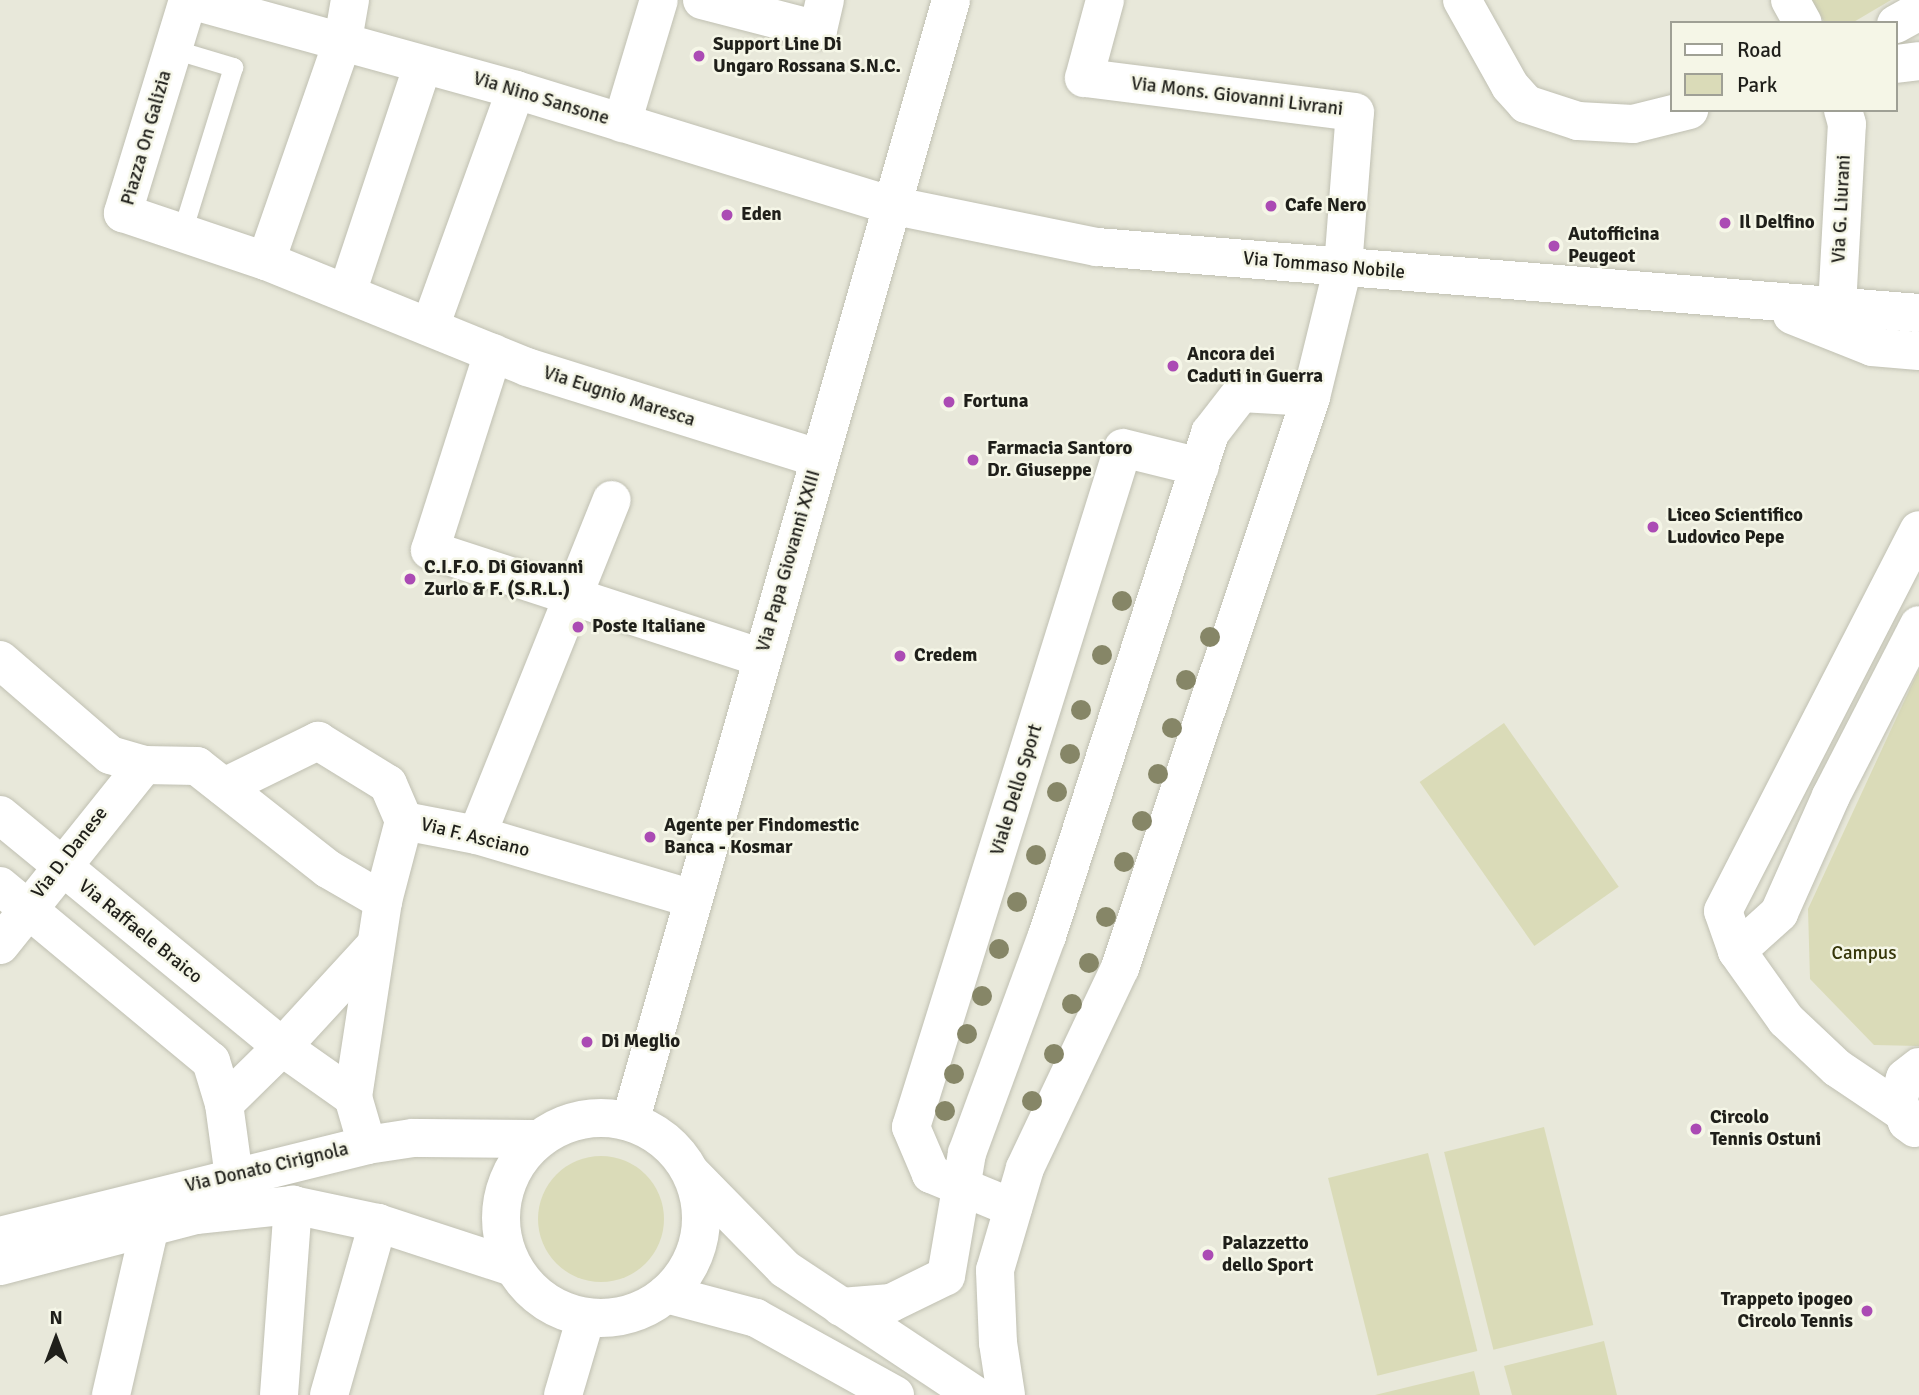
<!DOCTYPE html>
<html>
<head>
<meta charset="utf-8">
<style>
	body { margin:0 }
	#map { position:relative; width:1919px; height:1395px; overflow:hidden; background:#e8e8da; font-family:Signika,sans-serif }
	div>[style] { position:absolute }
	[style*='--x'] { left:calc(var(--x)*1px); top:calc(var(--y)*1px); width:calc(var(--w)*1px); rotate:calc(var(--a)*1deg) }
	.green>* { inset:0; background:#dadbb8; transform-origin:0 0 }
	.round { border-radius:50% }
	.roads { filter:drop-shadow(0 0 2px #c0c0b2) drop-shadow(0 0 2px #c0c0b2) }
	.lane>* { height:19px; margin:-9.5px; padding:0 9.5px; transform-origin:9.5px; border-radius:9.5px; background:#fff }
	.street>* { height:38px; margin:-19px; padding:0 19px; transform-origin:19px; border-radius:19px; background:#fff }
	.secondary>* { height:38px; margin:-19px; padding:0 19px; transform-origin:19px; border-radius:19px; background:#fff }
	.secondary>.ring { margin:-19px; padding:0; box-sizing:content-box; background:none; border:38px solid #fff; border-radius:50% }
	.trees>* { width:20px; height:20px; margin:-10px; border-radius:50%; background:#868667 }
	.dots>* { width:19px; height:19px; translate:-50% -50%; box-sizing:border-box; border:4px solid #f5f6e7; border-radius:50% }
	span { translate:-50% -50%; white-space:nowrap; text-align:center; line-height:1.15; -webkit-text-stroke:5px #f5f6e7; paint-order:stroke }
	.poi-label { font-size:19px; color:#1f1f1a; font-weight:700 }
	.left { translate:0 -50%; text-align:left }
	.right { translate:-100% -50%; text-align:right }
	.street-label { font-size:19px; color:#1f1f1a }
	.park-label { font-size:19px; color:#363609 }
	.legend { position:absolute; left:1670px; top:21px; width:228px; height:91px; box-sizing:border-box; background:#f5f6e7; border:2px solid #9fa095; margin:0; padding:9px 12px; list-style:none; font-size:21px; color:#1f1f1a }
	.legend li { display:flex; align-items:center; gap:14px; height:35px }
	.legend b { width:35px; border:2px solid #9fa095 }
	.north { position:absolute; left:21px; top:1304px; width:70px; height:70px; -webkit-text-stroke:5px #f5f6e7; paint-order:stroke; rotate:0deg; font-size:19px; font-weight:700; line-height:28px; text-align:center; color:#1f1f1a }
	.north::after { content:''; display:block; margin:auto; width:24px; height:32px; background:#1f1f1a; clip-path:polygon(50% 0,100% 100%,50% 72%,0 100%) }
</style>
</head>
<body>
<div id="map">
	<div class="green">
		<i style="clip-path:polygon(1811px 0,1891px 0,1852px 23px,1825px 23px)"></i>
		<i style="clip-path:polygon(1919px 669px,1919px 1046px,1874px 1045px,1810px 979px,1808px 909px)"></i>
		<i style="left:1504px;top:723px;width:200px;height:103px;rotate:55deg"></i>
		<i style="left:1544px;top:1127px;width:204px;height:103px;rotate:76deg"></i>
		<i style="left:1428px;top:1153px;width:204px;height:103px;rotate:76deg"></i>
		<i class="round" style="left:538px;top:1156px;width:126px;height:126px"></i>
		<i style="clip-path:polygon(1604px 1341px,1617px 1395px,1512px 1395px,1504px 1366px)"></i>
		<i style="clip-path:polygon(1474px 1371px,1480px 1395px,1375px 1395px)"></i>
	</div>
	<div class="roads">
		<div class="lane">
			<i style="--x:173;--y:49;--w:63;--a:16.7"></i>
			<i style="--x:233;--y:67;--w:176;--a:107.2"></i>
		</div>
		<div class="street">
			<i style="--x:188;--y:0;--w:223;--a:107"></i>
			<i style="--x:123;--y:213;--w:151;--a:18.6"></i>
			<i style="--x:266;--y:261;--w:282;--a:22.1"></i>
			<i style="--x:527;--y:367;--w:305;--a:17.4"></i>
			<i style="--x:702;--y:0;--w:120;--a:14.5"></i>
			<i style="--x:818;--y:30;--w:31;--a:-77"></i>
			<i style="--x:1462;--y:0;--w:98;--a:60.8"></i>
			<i style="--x:1510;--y:86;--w:24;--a:48"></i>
			<i style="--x:1526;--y:104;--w:55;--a:18.1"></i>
			<i style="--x:1578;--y:121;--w:55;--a:3.1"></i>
			<i style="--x:1633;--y:124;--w:58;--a:-14"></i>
			<i style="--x:1790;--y:0;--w:26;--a:61"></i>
			<i style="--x:1896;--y:24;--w:26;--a:-29"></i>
			<i style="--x:1896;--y:64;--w:23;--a:-7"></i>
			<i style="--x:622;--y:123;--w:128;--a:-73.3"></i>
			<i style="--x:266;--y:261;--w:234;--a:-70.8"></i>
			<i style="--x:343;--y:40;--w:41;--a:-80.1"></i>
			<i style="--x:347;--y:293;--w:240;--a:-71.6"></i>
			<i style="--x:1837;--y:307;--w:183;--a:-86.9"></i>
			<i style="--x:1847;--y:124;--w:15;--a:-106"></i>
			<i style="--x:430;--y:327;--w:252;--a:-70.1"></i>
			<i style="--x:493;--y:353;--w:207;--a:107.7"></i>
			<i style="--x:430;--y:550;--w:349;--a:18"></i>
			<i style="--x:0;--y:660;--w:145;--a:40.8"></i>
			<i style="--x:110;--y:755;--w:35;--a:16"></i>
			<i style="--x:144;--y:765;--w:53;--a:1.1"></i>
			<i style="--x:197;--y:766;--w:167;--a:38.2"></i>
			<i style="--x:328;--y:869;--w:64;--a:30.2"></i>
			<i style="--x:224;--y:787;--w:105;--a:-26.1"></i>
			<i style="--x:318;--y:741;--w:82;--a:31.6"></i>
			<i style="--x:388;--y:784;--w:40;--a:66.6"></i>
			<i style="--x:0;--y:815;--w:365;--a:39.4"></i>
			<i style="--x:282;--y:1047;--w:137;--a:-47.4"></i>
			<i style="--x:404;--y:821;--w:74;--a:10.9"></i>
			<i style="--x:477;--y:835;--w:225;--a:16.5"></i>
			<i style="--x:477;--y:835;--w:361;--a:-68.1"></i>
			<i style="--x:0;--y:886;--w:274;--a:39.7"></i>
			<i style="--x:211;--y:1061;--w:45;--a:73.2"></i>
			<i style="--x:0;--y:945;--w:231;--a:-51.3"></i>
			<i style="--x:1737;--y:951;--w:57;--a:-42.1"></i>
			<i style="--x:1779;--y:913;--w:128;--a:-66"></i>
			<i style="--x:1831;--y:796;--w:192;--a:-62.8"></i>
			<i style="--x:353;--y:1097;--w:198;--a:-81.3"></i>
			<i style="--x:383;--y:901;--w:83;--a:-75.3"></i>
			<i style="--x:1901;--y:1111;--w:77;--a:-146.1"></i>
			<i style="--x:1837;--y:1068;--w:70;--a:-136.7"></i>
			<i style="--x:1786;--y:1020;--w:85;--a:-125.4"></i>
			<i style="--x:1737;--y:951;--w:42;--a:-109.3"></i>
			<i style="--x:1723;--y:911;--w:428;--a:-62.8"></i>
			<i style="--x:1915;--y:1128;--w:10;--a:-143"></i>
			<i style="--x:1907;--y:1122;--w:24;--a:-112"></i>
			<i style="--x:1898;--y:1100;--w:23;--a:-72"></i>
			<i style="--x:1905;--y:1078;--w:18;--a:-38"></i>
			<i style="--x:234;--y:1177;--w:74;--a:-97.8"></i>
			<i style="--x:224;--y:1104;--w:81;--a:-44.5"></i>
			<i style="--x:282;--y:1047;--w:87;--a:35.2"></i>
			<i style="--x:353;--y:1097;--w:50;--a:73.7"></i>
			<i style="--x:1013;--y:1208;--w:89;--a:-157.5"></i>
			<i style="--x:931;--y:1174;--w:51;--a:-113.1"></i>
			<i style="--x:911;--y:1127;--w:711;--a:-72.66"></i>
			<i style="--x:1123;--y:448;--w:79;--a:13.9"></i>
			<i style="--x:841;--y:1307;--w:50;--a:-4.6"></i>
			<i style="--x:891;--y:1303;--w:61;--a:-26.1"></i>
			<i style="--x:946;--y:1276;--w:125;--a:-80.3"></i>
			<i style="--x:967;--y:1153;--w:231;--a:-69.8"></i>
			<i style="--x:1047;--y:936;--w:529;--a:-72.04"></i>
			<i style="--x:1210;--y:433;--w:51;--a:-52.2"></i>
			<i style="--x:1241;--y:393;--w:70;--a:3.3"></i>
			<i style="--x:111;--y:1395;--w:173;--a:-77"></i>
			<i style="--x:279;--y:1395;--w:191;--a:-85.8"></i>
			<i style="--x:329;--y:1395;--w:179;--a:-74.1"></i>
			<i style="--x:1006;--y:1395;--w:53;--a:-98.7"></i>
			<i style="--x:998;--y:1343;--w:73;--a:-92.4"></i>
			<i style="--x:995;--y:1270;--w:106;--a:-73.6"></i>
			<i style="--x:1025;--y:1168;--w:221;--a:-64.6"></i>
			<i style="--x:1120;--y:968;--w:602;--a:-71.5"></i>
			<i style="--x:1311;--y:397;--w:134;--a:-76.2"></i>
			<i style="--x:1343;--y:267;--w:155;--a:-85.6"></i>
			<i style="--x:1355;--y:112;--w:273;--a:-172.8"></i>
			<i style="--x:1084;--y:78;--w:81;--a:-74.9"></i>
		</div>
		<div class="secondary">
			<i style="--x:190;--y:0;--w:338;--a:15.4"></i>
			<i style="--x:516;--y:90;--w:391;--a:17.1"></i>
			<i style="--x:890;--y:205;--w:211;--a:11.5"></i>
			<i style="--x:1097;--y:247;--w:825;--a:4.59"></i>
			<i style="--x:1792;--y:315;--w:86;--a:21.8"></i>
			<i style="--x:1872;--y:347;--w:47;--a:4.9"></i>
			<i class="ring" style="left:501px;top:1118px;width:162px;height:162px"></i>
			<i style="--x:630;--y:1122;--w:1167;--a:-74.03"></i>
			<i style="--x:691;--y:1173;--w:134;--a:45.6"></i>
			<i style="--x:785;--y:1269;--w:228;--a:33.6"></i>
			<i style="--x:0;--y:1236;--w:378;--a:-13.9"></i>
			<i style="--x:367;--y:1145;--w:47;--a:-8.7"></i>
			<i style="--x:413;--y:1138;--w:126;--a:0.5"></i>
			<i style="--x:0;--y:1266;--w:203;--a:-14.6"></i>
			<i style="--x:196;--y:1215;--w:98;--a:-5.9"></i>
			<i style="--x:293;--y:1205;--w:87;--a:12"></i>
			<i style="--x:378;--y:1223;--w:142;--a:18.1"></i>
			<i style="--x:666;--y:1294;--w:93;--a:14.9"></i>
			<i style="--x:756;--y:1318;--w:159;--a:29"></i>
			<i style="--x:563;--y:1395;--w:81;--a:-73.6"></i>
		</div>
	</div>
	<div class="trees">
		<i style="left:1122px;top:601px"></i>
		<i style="left:1210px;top:637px"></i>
		<i style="left:1102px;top:655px"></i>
		<i style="left:1186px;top:680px"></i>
		<i style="left:1081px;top:710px"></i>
		<i style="left:1172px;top:728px"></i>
		<i style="left:1070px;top:754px"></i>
		<i style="left:1158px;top:774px"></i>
		<i style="left:1057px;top:792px"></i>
		<i style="left:1142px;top:821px"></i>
		<i style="left:1036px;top:855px"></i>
		<i style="left:1124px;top:862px"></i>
		<i style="left:1017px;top:902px"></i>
		<i style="left:1106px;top:917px"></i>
		<i style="left:999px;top:949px"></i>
		<i style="left:1089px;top:963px"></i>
		<i style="left:982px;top:996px"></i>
		<i style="left:1072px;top:1004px"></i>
		<i style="left:967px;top:1034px"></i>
		<i style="left:1054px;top:1054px"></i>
		<i style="left:954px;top:1074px"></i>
		<i style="left:1032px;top:1101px"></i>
		<i style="left:945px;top:1111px"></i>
	</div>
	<div class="dots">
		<i style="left:699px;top:56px;background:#ab4bb4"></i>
		<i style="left:1271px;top:206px;background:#ab4bb4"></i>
		<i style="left:727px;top:215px;background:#ab4bb4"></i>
		<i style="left:1725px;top:223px;background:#ab4bb4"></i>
		<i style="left:1554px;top:246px;background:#ab4bb4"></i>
		<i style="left:1173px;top:366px;background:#ab4bb4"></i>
		<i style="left:949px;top:402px;background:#ab4bb4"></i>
		<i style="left:973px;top:460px;background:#ab4bb4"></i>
		<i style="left:1653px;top:527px;background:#ab4bb4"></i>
		<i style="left:410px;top:579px;background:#ab4bb4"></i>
		<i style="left:578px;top:627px;background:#ab4bb4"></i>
		<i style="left:900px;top:656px;background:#ab4bb4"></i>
		<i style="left:650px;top:837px;background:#ab4bb4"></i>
		<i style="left:587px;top:1042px;background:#ab4bb4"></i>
		<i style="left:1696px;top:1129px;background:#ab4bb4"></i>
		<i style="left:1208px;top:1255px;background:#ab4bb4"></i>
		<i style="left:1867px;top:1311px;background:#ab4bb4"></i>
	</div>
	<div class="poi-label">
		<span class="left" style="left:713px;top:56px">Support Line Di<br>Ungaro Rossana S.N.C.</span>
		<span class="left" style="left:1285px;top:206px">Cafe Nero</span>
		<span class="left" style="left:741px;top:215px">Eden</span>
		<span class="left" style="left:1739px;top:223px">Il Delfino</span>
		<span class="left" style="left:1568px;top:246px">Autofficina<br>Peugeot</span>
		<span class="left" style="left:1187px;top:366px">Ancora dei<br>Caduti in Guerra</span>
		<span class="left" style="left:963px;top:402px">Fortuna</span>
		<span class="left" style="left:987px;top:460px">Farmacia Santoro<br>Dr. Giuseppe</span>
		<span class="left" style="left:1667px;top:527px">Liceo Scientifico<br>Ludovico Pepe</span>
		<span class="left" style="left:424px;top:579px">C.I.F.O. Di Giovanni<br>Zurlo &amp; F. (S.R.L.)</span>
		<span class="left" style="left:592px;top:627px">Poste Italiane</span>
		<span class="left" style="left:914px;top:656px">Credem</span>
		<span class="left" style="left:664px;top:837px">Agente per Findomestic<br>Banca - Kosmar</span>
		<span class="left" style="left:601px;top:1042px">Di Meglio</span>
		<span class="left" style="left:1710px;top:1129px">Circolo<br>Tennis Ostuni</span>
		<span class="left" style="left:1222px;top:1255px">Palazzetto<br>dello Sport</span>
		<span class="right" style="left:1853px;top:1311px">Trappeto ipogeo<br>Circolo Tennis</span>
	</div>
	<div class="street-label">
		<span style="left:1237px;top:97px;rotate:7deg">Via Mons. Giovanni Livrani</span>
		<span style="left:541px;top:99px;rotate:17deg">Via Nino Sansone</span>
		<span style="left:147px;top:138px;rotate:-74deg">Piazza On Galizia</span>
		<span style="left:1842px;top:209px;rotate:-87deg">Via G. Liurani</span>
		<span style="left:1324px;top:266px;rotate:5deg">Via Tommaso Nobile</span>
		<span style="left:619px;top:397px;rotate:18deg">Via Eugnio Maresca</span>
		<span style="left:789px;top:561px;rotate:-74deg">Via Papa Giovanni XXIII</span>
		<span style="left:1017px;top:790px;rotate:-73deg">Viale Dello Sport</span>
		<span style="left:475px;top:838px;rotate:14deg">Via F. Asciano</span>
		<span style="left:70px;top:853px;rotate:-52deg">Via D. Danese</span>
		<span style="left:140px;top:932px;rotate:39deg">Via Raffaele Braico</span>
		<span style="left:267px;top:1168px;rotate:-13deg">Via Donato Cirignola</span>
	</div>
	<div class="park-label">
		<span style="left:1864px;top:954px">Campus</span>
	</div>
	<ul class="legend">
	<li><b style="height:9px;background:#fff"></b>Road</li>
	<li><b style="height:19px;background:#dadbb8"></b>Park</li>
	</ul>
	<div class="north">N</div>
</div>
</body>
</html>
